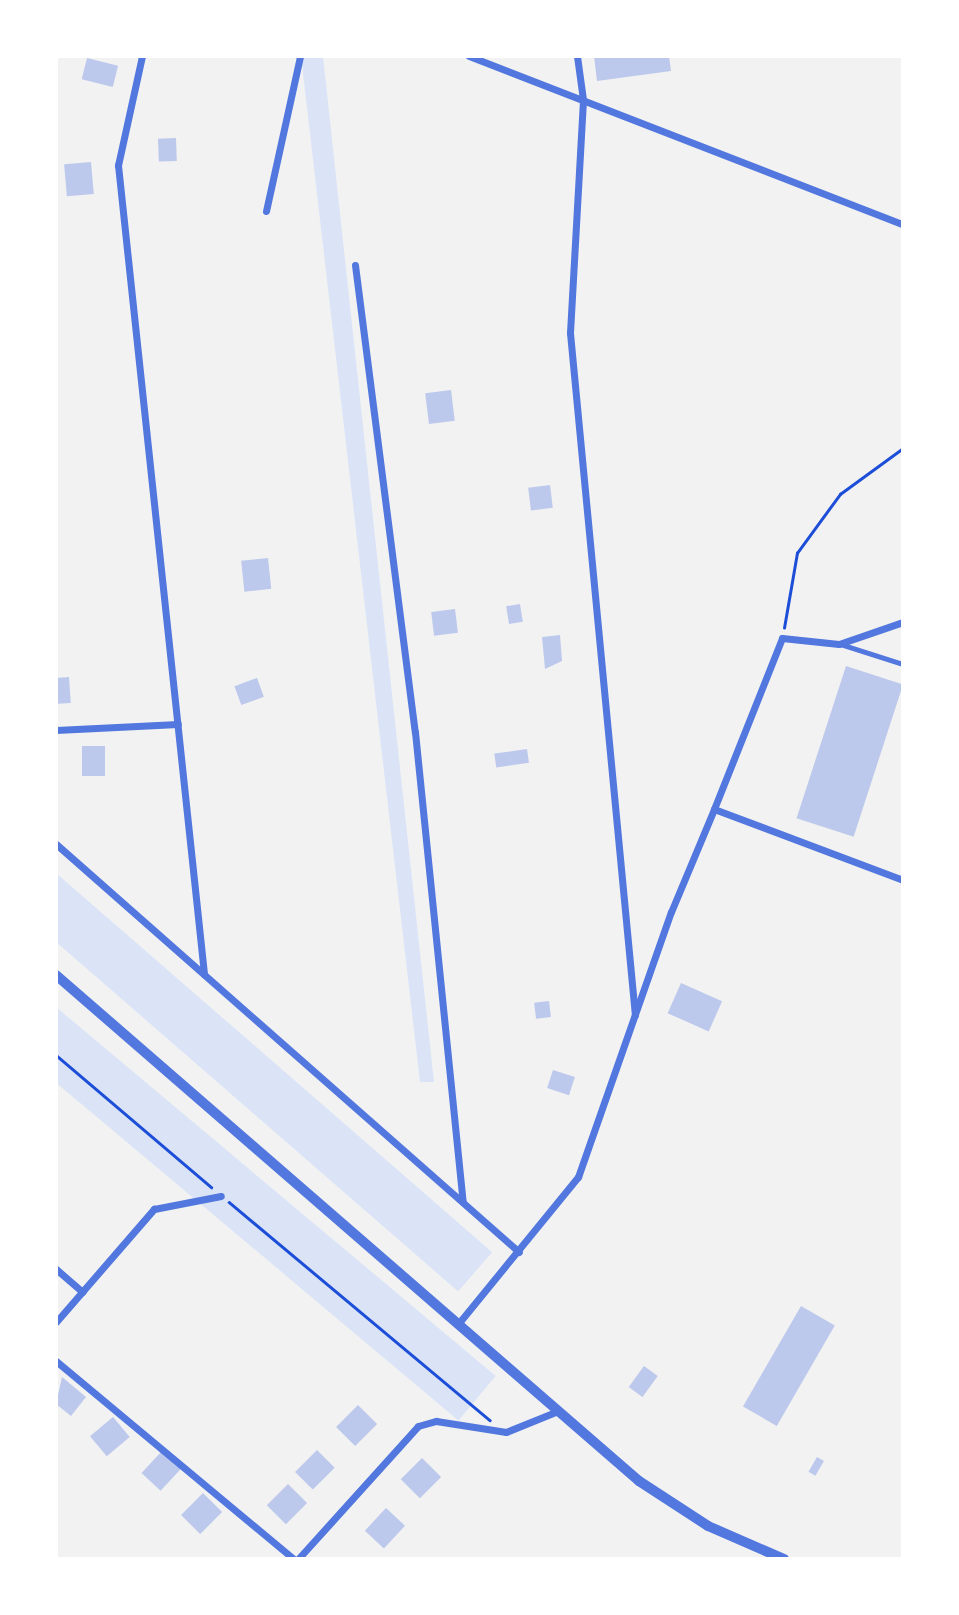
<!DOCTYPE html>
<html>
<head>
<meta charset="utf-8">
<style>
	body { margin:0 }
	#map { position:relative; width:959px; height:1615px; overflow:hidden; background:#f2f2f2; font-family:"Fira Sans Condensed",sans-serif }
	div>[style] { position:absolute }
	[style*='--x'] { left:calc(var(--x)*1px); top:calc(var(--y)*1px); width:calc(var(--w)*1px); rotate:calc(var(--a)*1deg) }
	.green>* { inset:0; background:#dbe4f7; transform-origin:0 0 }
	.building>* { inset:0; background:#bdc9ec; transform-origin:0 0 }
	.path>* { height:2.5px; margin:-1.25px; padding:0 1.25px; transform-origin:1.25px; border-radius:1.25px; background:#1d4ed8 }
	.service>* { height:4.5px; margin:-2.25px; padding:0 2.25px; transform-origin:2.25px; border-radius:2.25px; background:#5277de }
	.minor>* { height:7px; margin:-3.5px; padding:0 3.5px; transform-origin:3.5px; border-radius:3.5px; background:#5277de }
	.tertiary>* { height:10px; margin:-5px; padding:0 5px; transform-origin:5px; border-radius:5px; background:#5277de }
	span { translate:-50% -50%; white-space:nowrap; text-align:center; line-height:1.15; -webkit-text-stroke:6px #fff; paint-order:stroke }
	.frame { position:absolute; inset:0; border:58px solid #fff; pointer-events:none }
</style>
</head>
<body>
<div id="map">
	<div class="green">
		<i style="clip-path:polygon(301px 56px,323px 56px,434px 1082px,420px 1082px)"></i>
		<i style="left:56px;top:873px;width:578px;height:52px;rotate:41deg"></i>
		<i style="left:56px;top:1007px;width:574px;height:58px;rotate:40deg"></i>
	</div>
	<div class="building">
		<i style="clip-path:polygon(594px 56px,669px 56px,671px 71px,597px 81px)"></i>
		<i style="left:87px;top:58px;width:32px;height:22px;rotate:14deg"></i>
		<i style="left:176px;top:138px;width:23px;height:18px;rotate:88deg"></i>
		<i style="left:91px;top:162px;width:32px;height:27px;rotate:85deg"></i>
		<i style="left:451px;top:390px;width:31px;height:26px;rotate:83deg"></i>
		<i style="left:550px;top:485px;width:23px;height:22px;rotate:83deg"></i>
		<i style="left:268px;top:558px;width:31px;height:27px;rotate:84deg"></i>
		<i style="left:520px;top:604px;width:18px;height:14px;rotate:81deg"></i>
		<i style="left:455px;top:609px;width:24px;height:24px;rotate:83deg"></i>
		<i style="clip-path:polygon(560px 635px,562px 661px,545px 669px,542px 637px)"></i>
		<i style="left:846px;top:666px;width:60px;height:160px;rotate:18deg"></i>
		<i style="left:69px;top:677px;width:26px;height:13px;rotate:86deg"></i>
		<i style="left:257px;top:678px;width:20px;height:24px;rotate:70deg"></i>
		<i style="left:82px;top:746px;width:23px;height:30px"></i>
		<i style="left:527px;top:749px;width:14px;height:33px;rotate:82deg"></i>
		<i style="left:681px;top:983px;width:45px;height:33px;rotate:24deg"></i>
		<i style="left:549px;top:1001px;width:16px;height:15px;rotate:83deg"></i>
		<i style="left:553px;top:1070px;width:23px;height:19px;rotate:18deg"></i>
		<i style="left:801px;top:1306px;width:39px;height:116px;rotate:30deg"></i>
		<i style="left:644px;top:1366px;width:17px;height:26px;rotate:36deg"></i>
		<i style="clip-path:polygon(62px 1377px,86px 1397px,71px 1416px,56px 1404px)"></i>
		<i style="left:358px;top:1405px;width:27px;height:31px;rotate:45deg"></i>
		<i style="left:113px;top:1417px;width:26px;height:30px;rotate:50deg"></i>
		<i style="left:317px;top:1450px;width:25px;height:31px;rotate:45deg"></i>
		<i style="left:162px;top:1451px;width:26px;height:30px;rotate:43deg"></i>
		<i style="left:817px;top:1457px;width:8px;height:17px;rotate:30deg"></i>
		<i style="left:422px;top:1458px;width:27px;height:30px;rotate:45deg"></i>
		<i style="left:288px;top:1484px;width:27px;height:30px;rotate:45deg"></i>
		<i style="left:203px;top:1493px;width:27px;height:31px;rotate:45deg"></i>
		<i style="left:386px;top:1508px;width:26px;height:31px;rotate:43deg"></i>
	</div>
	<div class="path">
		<i style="--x:784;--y:628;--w:76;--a:-80.2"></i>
		<i style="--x:797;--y:553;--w:73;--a:-53.9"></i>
		<i style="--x:840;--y:494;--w:78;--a:-36.1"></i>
		<i style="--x:56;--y:1055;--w:204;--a:40.4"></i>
		<i style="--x:229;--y:1202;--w:340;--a:39.9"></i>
	</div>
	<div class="service">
		<i style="--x:840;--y:644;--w:66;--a:17.6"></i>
	</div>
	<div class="minor">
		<i style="--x:142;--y:56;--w:112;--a:102.4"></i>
		<i style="--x:118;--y:165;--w:814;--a:83.93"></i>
		<i style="--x:469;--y:56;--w:465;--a:21.2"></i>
		<i style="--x:577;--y:56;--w:44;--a:82.2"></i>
		<i style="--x:583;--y:100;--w:233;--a:93.2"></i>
		<i style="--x:570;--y:333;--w:685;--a:84.56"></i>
		<i style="--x:266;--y:211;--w:159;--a:-77.6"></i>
		<i style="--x:355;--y:265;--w:471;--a:82.7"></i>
		<i style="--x:415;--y:732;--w:472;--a:84.2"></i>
		<i style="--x:56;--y:730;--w:122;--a:-2.8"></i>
		<i style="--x:714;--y:809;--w:184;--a:-68.3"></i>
		<i style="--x:782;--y:638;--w:57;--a:6"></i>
		<i style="--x:839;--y:644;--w:68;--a:-19"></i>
		<i style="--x:56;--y:844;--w:617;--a:41.39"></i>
		<i style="--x:56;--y:1269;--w:35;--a:41"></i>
		<i style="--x:56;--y:1322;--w:150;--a:-49.1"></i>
		<i style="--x:154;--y:1209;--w:68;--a:-11"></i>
		<i style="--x:458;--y:1324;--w:190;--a:-50.8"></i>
		<i style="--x:578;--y:1177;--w:281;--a:-70.7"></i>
		<i style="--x:671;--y:912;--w:112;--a:-67.3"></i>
		<i style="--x:714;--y:809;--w:202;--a:20.6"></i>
		<i style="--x:56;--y:1361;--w:310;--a:39.8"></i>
		<i style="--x:298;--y:1559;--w:179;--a:-47.9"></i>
		<i style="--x:418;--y:1426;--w:19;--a:-16"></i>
		<i style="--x:436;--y:1421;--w:71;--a:8.9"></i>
		<i style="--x:506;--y:1432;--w:56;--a:-22"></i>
	</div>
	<div class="tertiary">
		<i style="--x:56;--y:975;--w:772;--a:40.96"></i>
		<i style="--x:639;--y:1481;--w:82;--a:33.1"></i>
		<i style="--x:708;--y:1526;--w:83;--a:23.5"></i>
	</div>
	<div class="frame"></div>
</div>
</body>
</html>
